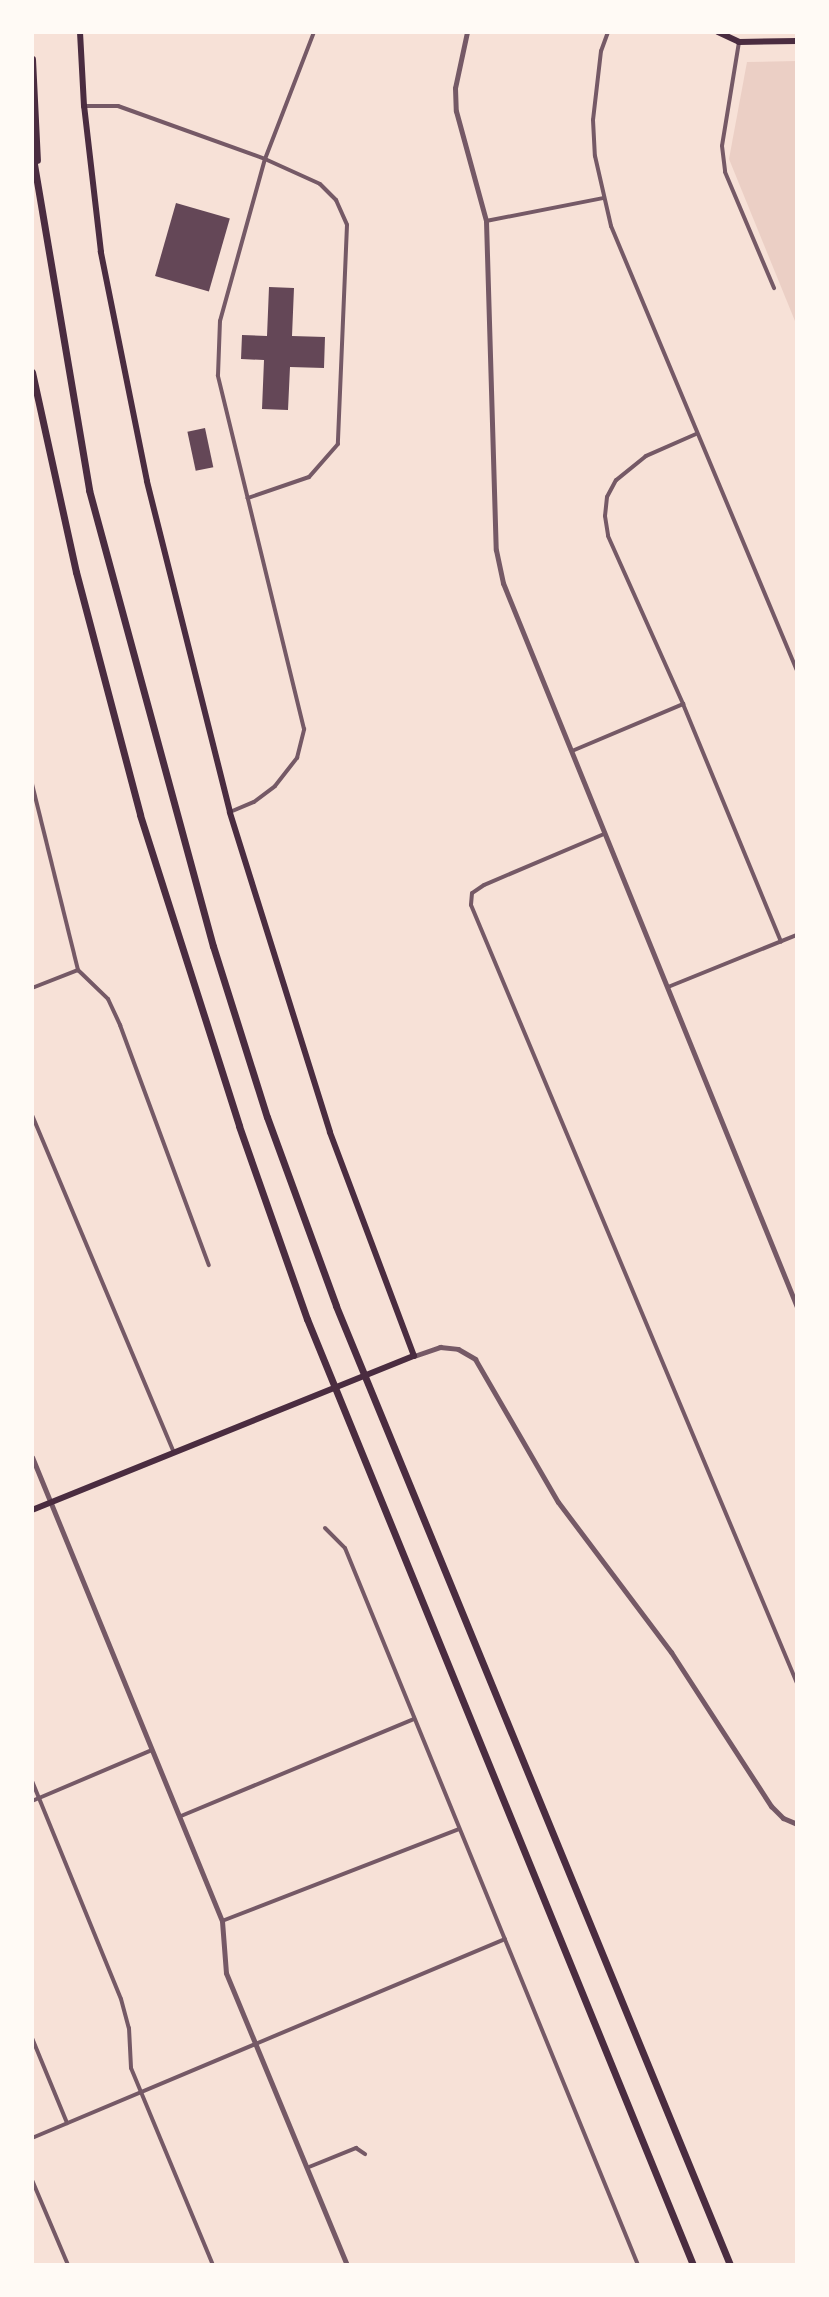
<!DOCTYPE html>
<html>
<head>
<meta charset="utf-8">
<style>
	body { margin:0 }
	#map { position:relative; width:829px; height:2297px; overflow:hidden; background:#f7e1d7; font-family:Montserrat,sans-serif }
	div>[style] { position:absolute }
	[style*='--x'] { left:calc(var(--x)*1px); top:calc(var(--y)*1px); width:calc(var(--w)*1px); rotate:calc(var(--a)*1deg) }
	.green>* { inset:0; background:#ebcfc5 }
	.building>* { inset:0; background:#644757; transform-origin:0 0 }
	.minor>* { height:4px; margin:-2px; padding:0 2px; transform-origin:2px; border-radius:2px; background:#755966 }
	.tertiary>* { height:5px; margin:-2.5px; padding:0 2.5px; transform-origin:2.5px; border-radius:2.5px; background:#755966 }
	.secondary>* { height:6px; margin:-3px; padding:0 3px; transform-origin:3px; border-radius:3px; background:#4a2c40 }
	.motorway>* { height:7px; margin:-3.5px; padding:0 3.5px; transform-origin:3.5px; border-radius:3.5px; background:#4a2c40 }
	span { translate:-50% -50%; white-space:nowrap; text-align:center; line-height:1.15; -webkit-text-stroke:8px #fffaf5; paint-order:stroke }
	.frame { position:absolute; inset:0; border:34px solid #fffaf5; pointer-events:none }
</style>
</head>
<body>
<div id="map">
	<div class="green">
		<i style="clip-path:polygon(797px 61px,797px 326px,729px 159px,747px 62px)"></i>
	</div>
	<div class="building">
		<i style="left:176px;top:203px;width:56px;height:76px;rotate:16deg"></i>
		<i style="clip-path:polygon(269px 287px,294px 288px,292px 336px,325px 337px,324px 368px,290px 367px,288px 410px,262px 409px,264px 360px,241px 359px,242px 335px,267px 336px)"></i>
		<i style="left:205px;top:428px;width:40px;height:18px;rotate:78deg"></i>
	</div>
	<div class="minor">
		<i style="--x:608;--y:32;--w:20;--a:110"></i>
		<i style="--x:601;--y:51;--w:69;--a:96.6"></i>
		<i style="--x:593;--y:120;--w:36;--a:87"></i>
		<i style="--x:595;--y:156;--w:72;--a:77.1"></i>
		<i style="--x:611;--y:226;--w:481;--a:67.3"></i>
		<i style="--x:739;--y:42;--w:105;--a:99.3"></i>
		<i style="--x:722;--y:146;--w:26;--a:83"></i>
		<i style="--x:725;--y:172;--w:126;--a:67.1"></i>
		<i style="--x:84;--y:106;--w:34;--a:0"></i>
		<i style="--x:118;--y:106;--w:156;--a:19.8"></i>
		<i style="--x:265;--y:159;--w:60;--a:24.4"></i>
		<i style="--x:320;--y:184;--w:23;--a:45"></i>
		<i style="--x:336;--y:200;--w:27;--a:66"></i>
		<i style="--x:347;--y:225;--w:219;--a:92.4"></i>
		<i style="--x:338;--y:444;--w:44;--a:131.3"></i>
		<i style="--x:309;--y:477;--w:65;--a:161"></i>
		<i style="--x:486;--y:221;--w:119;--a:-11.1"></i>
		<i style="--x:696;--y:434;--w:55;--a:156.3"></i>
		<i style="--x:646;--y:456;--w:38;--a:141"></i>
		<i style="--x:616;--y:480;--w:19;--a:118"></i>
		<i style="--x:607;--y:497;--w:19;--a:96"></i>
		<i style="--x:605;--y:516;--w:20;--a:81"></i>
		<i style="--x:608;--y:536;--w:184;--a:65.9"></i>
		<i style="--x:683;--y:704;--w:257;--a:67.6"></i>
		<i style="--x:572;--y:751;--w:121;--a:-22.9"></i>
		<i style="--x:32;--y:784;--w:192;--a:76.1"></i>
		<i style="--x:230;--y:812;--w:26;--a:-23"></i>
		<i style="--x:254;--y:802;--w:26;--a:-37"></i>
		<i style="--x:275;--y:786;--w:36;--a:-52"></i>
		<i style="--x:297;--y:758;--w:30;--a:-76"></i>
		<i style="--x:304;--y:729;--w:364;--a:-103.7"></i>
		<i style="--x:218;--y:375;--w:54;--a:-87.9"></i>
		<i style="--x:220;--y:321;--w:168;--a:-74.5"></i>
		<i style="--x:265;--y:159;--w:136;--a:-68.9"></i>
		<i style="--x:604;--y:834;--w:130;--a:157"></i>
		<i style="--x:484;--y:885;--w:14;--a:146"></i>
		<i style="--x:472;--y:893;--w:12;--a:95"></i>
		<i style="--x:471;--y:905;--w:844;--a:67.27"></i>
		<i style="--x:78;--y:970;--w:42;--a:44"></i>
		<i style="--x:108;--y:999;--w:29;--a:65"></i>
		<i style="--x:120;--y:1025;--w:256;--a:69.7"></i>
		<i style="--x:668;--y:987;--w:139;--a:-22"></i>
		<i style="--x:32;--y:988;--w:49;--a:-21.4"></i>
		<i style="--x:32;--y:1115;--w:364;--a:67.2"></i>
		<i style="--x:325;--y:1528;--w:28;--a:45"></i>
		<i style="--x:345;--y:1548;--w:775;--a:67.77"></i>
		<i style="--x:32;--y:1781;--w:235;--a:67.8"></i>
		<i style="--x:121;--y:1999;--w:30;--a:75"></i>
		<i style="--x:129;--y:2028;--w:40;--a:87.1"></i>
		<i style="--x:131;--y:2068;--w:213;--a:67.4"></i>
		<i style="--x:32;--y:1801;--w:130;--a:-23"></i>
		<i style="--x:181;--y:1816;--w:252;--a:-22.6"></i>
		<i style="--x:222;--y:1921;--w:254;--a:-21.2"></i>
		<i style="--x:32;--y:2038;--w:92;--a:67.6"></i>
		<i style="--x:32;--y:2138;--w:513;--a:-22.82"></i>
		<i style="--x:309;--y:2167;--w:51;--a:-22"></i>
		<i style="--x:356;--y:2148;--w:11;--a:34"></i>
		<i style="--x:32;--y:2180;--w:92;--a:67"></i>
	</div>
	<div class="tertiary">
		<i style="--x:467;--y:32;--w:57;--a:102.1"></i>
		<i style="--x:455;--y:88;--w:23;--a:88"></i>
		<i style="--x:456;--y:111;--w:114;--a:74.7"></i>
		<i style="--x:486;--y:221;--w:329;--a:88.3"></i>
		<i style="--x:496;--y:550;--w:34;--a:78"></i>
		<i style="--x:503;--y:583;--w:781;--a:67.9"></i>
		<i style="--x:414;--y:1356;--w:28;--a:-19"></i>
		<i style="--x:440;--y:1347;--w:18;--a:6"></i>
		<i style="--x:458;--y:1349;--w:20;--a:30"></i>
		<i style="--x:475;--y:1359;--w:165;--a:59.9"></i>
		<i style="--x:558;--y:1502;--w:188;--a:53"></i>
		<i style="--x:671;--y:1652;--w:184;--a:57"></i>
		<i style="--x:771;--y:1806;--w:17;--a:45"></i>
		<i style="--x:783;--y:1818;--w:15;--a:23"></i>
		<i style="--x:32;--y:1457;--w:501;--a:67.73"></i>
		<i style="--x:222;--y:1921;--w:52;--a:85.6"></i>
		<i style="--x:226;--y:1973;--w:316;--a:67.5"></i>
	</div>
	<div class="secondary">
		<i style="--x:718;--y:32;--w:23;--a:25"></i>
		<i style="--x:739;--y:42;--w:58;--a:-1"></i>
		<i style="--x:32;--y:1510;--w:412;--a:-22"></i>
		<i style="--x:414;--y:1356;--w:239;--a:-110.6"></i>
		<i style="--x:330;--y:1132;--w:335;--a:-107.4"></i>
		<i style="--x:230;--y:812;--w:341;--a:-104.1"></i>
		<i style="--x:147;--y:481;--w:234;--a:-101.4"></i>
		<i style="--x:101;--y:252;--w:147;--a:-96.6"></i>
		<i style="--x:84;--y:106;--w:74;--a:-93.1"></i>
	</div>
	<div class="motorway">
		<i style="--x:32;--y:59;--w:101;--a:87.2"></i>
		<i style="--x:32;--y:152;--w:343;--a:80.4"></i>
		<i style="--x:89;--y:490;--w:473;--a:74.8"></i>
		<i style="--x:213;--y:946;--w:179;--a:72.5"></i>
		<i style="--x:267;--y:1117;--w:201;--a:69.9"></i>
		<i style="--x:336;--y:1306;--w:1037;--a:67.66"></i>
		<i style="--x:32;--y:372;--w:205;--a:77.6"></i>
		<i style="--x:76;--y:572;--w:251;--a:75.2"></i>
		<i style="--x:140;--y:815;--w:326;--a:72.3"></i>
		<i style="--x:239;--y:1126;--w:205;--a:70.6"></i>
		<i style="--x:307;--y:1319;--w:1022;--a:67.8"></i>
	</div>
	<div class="frame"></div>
</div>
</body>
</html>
